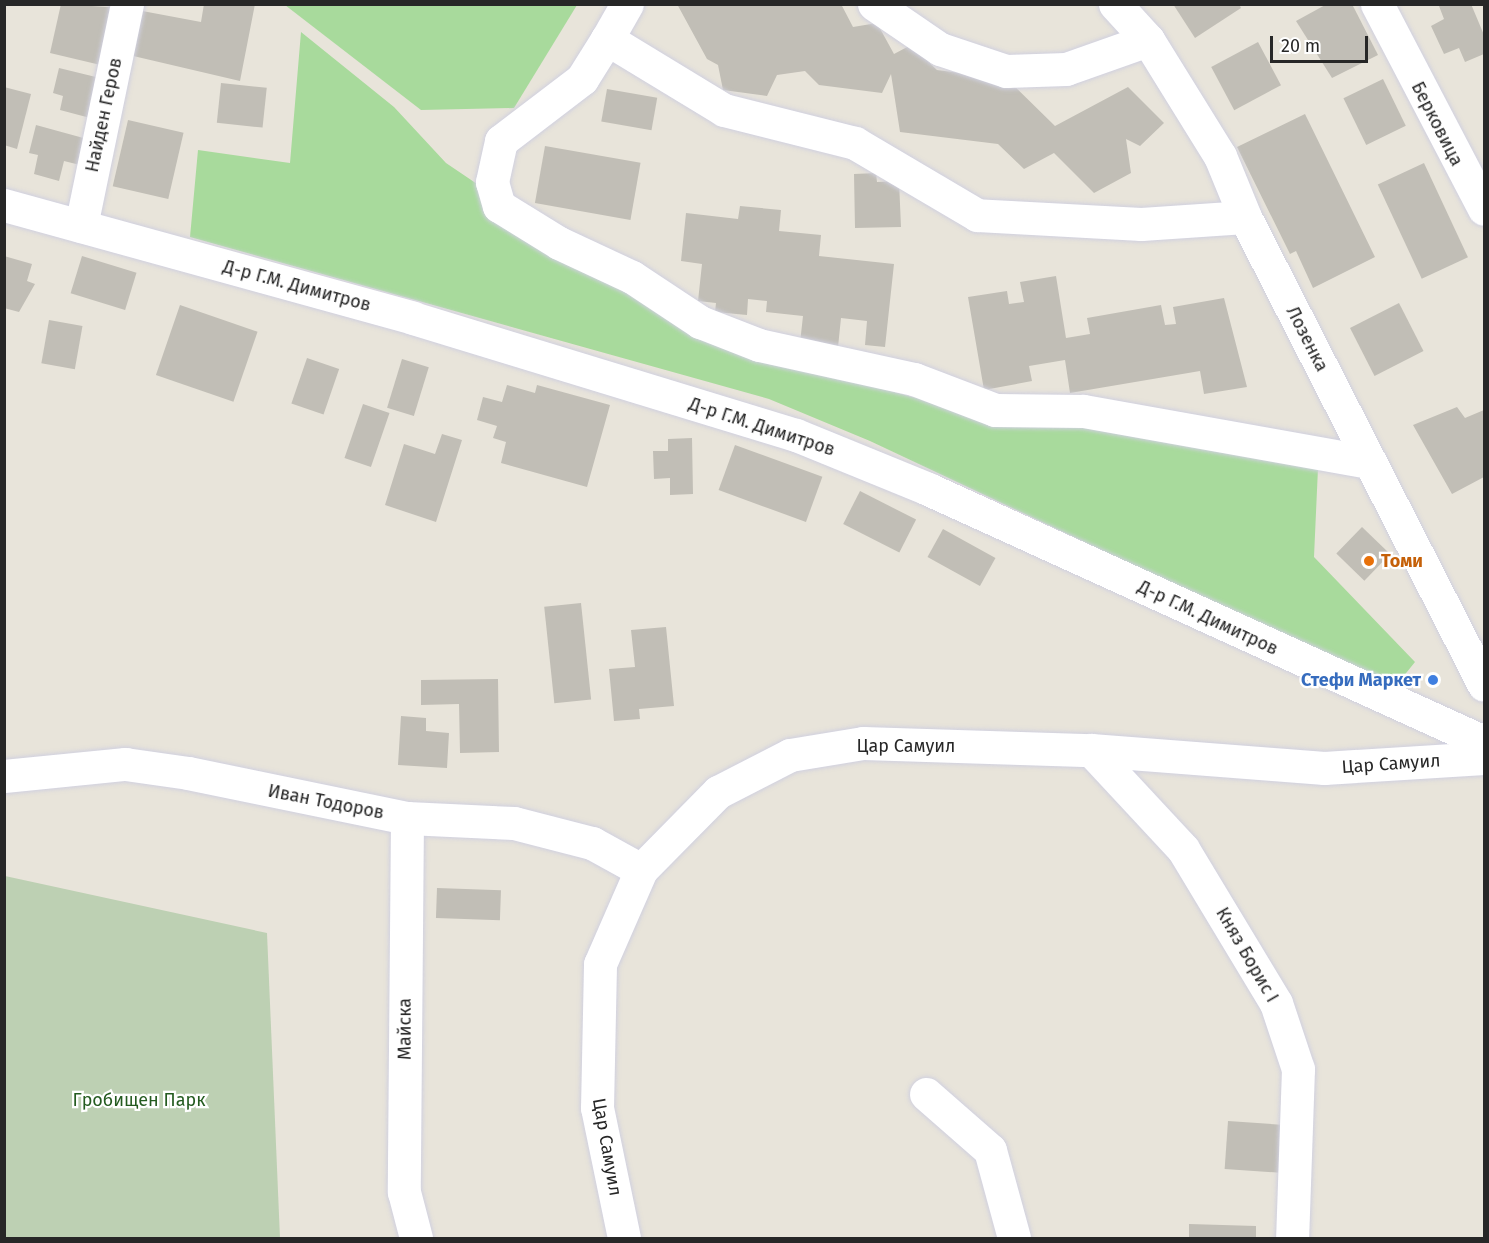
<!DOCTYPE html>
<html>
<head>
<meta charset="utf-8">
<style>
	body { margin:0 }
	#map { position:relative; width:1489px; height:1243px; overflow:hidden; background:#e8e4da; font-family:"Fira Sans",sans-serif }
	div>[style] { position:absolute }
	[style*='--x'] { left:calc(var(--x)*1px); top:calc(var(--y)*1px); width:calc(var(--w)*1px); rotate:calc(var(--a)*1deg) }
	.green>* { inset:0; background:#a8da9c }
	.cemetery>* { inset:0; background:#bdd0b3 }
	.building>* { inset:0; background:#c1beb6; transform-origin:0 0 }
	.roads { filter:drop-shadow(0 0 2px #d0d0df) drop-shadow(0 0 2px #d0d0df) }
	.minor>* { height:33px; margin:-16.5px; padding:0 16.5px; transform-origin:16.5px; border-radius:16.5px; background:#fff }
	.dots>* { width:16px; height:16px; translate:-50% -50%; box-sizing:border-box; border:3px solid #fff; border-radius:50% }
	span { translate:-50% -50%; white-space:nowrap; text-align:center; line-height:1.15; -webkit-text-stroke:4.5px #fff; paint-order:stroke }
	.street-label { font-size:18px; color:#272727 }
	.food-label { font-size:18px; color:#c56008; font-weight:700 }
	.left { translate:0 -50%; text-align:left }
	.shop-label { font-size:18px; color:#366cbe; font-weight:700 }
	.right { translate:-100% -50%; text-align:right }
	.park-label { font-size:18px; color:#245b20 }
	.frame { position:absolute; inset:0; border:6px solid #272727; pointer-events:none }
	.scale { position:absolute; left:1270px; top:36px; width:98px; height:27px; box-sizing:border-box; border:3px solid #272727; border-top:0; padding-left:8px; font-size:18px; line-height:21px; white-space:nowrap; color:#272727; -webkit-text-stroke:4px #fff; paint-order:stroke }
</style>
</head>
<body>
<div id="map">
	<div class="green">
		<i style="clip-path:polygon(285px 5px,577px 5px,514px 108px,421px 110px)"></i>
		<i style="clip-path:polygon(301px 32px,394px 107px,446px 163px,655px 304px,727px 344px,912px 397px,1318px 468px,1314px 557px,1415px 662px,1394px 688px,870px 441px,769px 399px,190px 237px,198px 150px,290px 163px)"></i>
	</div>
	<div class="cemetery">
		<i style="clip-path:polygon(5px 876px,267px 933px,280px 1238px,5px 1238px)"></i>
	</div>
	<div class="building">
		<i style="clip-path:polygon(61px 4px,123px 8px,109px 67px,50px 53px)"></i>
		<i style="clip-path:polygon(204px 4px,255px 4px,240px 81px,129px 55px,137px 10px,201px 22px)"></i>
		<i style="clip-path:polygon(677px 4px,841px 4px,853px 27px,877px 23px,894px 54px,911px 45px,937px 70px,1007px 79px,1055px 126px,1128px 87px,1164px 123px,1140px 146px,1126px 139px,1131px 173px,1094px 193px,1054px 153px,1024px 169px,998px 144px,900px 132px,891px 74px,882px 93px,819px 85px,805px 71px,777px 75px,767px 96px,723px 90px,718px 65px,707px 59px)"></i>
		<i style="clip-path:polygon(1173px 4px,1239px 4px,1241px 8px,1195px 38px)"></i>
		<i style="clip-path:polygon(1327px 4px,1352px 4px,1378px 55px,1332px 78px,1296px 21px)"></i>
		<i style="clip-path:polygon(1471px 4px,1484px 35px,1484px 54px,1465px 62px,1459px 48px,1444px 54px,1431px 26px,1444px 19px,1439px 6px)"></i>
		<i style="left:1258px;top:42px;width:49px;height:53px;rotate:62deg"></i>
		<i style="clip-path:polygon(59px 68px,104px 79px,94px 119px,60px 110px,63px 96px,53px 93px)"></i>
		<i style="left:1383px;top:79px;width:52px;height:44px;rotate:64deg"></i>
		<i style="left:221px;top:83px;width:46px;height:40px;rotate:6deg"></i>
		<i style="clip-path:polygon(4px 87px,31px 94px,17px 149px,4px 145px)"></i>
		<i style="left:607px;top:89px;width:51px;height:33px;rotate:10deg"></i>
		<i style="clip-path:polygon(1305px 114px,1375px 257px,1313px 288px,1296px 251px,1290px 254px,1237px 147px)"></i>
		<i style="left:128px;top:120px;width:57px;height:68px;rotate:13deg"></i>
		<i style="clip-path:polygon(36px 125px,87px 139px,80px 165px,64px 161px,59px 181px,34px 174px,38px 155px,29px 153px)"></i>
		<i style="left:545px;top:146px;width:97px;height:58px;rotate:10deg"></i>
		<i style="left:1424px;top:163px;width:104px;height:51px;rotate:65deg"></i>
		<i style="clip-path:polygon(876px 173px,877px 182px,899px 181px,901px 227px,855px 228px,854px 174px)"></i>
		<i style="clip-path:polygon(740px 206px,781px 210px,779px 231px,821px 235px,819px 256px,894px 264px,885px 347px,865px 345px,867px 321px,841px 318px,838px 347px,800px 343px,803px 316px,766px 312px,767px 301px,748px 299px,747px 315px,715px 312px,716px 303px,698px 301px,702px 264px,681px 261px,686px 213px,738px 219px)"></i>
		<i style="clip-path:polygon(4px 256px,32px 264px,27px 281px,35px 284px,19px 312px,4px 308px)"></i>
		<i style="left:82px;top:256px;width:57px;height:39px;rotate:17deg"></i>
		<i style="clip-path:polygon(1056px 276px,1066px 338px,1090px 334px,1087px 318px,1161px 305px,1165px 325px,1176px 324px,1173px 307px,1224px 298px,1247px 387px,1204px 394px,1200px 371px,1070px 393px,1065px 360px,1029px 366px,1032px 381px,984px 390px,968px 297px,1007px 291px,1009px 304px,1024px 302px,1020px 282px)"></i>
		<i style="left:1399px;top:303px;width:54px;height:55px;rotate:63deg"></i>
		<i style="left:180px;top:305px;width:82px;height:74px;rotate:19deg"></i>
		<i style="left:49px;top:320px;width:34px;height:44px;rotate:10deg"></i>
		<i style="left:307px;top:358px;width:34px;height:48px;rotate:19deg"></i>
		<i style="left:402px;top:359px;width:28px;height:51px;rotate:17deg"></i>
		<i style="clip-path:polygon(507px 385px,535px 393px,537px 385px,610px 405px,587px 487px,501px 463px,506px 442px,493px 438px,497px 426px,477px 420px,483px 397px,502px 402px)"></i>
		<i style="left:363px;top:404px;width:28px;height:57px;rotate:19deg"></i>
		<i style="clip-path:polygon(1457px 407px,1465px 418px,1484px 410px,1484px 477px,1452px 494px,1413px 425px)"></i>
		<i style="clip-path:polygon(442px 434px,462px 440px,436px 522px,385px 505px,404px 444px,435px 454px)"></i>
		<i style="clip-path:polygon(692px 438px,693px 494px,670px 495px,670px 478px,654px 479px,653px 451px,668px 451px,668px 439px)"></i>
		<i style="left:735px;top:445px;width:93px;height:48px;rotate:20deg"></i>
		<i style="left:860px;top:491px;width:63px;height:37px;rotate:27deg"></i>
		<i style="left:1362px;top:527px;width:39px;height:37px;rotate:44deg"></i>
		<i style="left:943px;top:529px;width:60px;height:32px;rotate:29deg"></i>
		<i style="left:581px;top:603px;width:97px;height:37px;rotate:84deg"></i>
		<i style="clip-path:polygon(666px 627px,674px 706px,639px 709px,640px 719px,614px 721px,609px 669px,635px 667px,631px 630px)"></i>
		<i style="clip-path:polygon(498px 679px,499px 752px,460px 753px,459px 704px,421px 705px,421px 680px)"></i>
		<i style="clip-path:polygon(401px 716px,426px 718px,426px 731px,449px 733px,447px 768px,398px 765px)"></i>
		<i style="left:437px;top:888px;width:64px;height:30px;rotate:2deg"></i>
		<i style="left:1228px;top:1121px;width:60px;height:48px;rotate:4deg"></i>
		<i style="clip-path:polygon(1189px 1224px,1256px 1226px,1256px 1238px,1189px 1238px)"></i>
	</div>
	<div class="roads">
		<div class="minor">
			<i style="--x:874;--y:4;--w:80;--a:34.3"></i>
			<i style="--x:940;--y:49;--w:70;--a:18.4"></i>
			<i style="--x:1006;--y:71;--w:60;--a:-1.9"></i>
			<i style="--x:1066;--y:69;--w:87;--a:-19.5"></i>
			<i style="--x:1115;--y:4;--w:49;--a:47.5"></i>
			<i style="--x:1148;--y:40;--w:137;--a:58.2"></i>
			<i style="--x:1220;--y:156;--w:66;--a:67.7"></i>
			<i style="--x:1245;--y:217;--w:525;--a:62.95"></i>
			<i style="--x:1377;--y:4;--w:231;--a:62.4"></i>
			<i style="--x:607;--y:39;--w:40;--a:-60.3"></i>
			<i style="--x:4;--y:205;--w:424;--a:15.4"></i>
			<i style="--x:413;--y:318;--w:400;--a:17"></i>
			<i style="--x:796;--y:435;--w:143;--a:22.2"></i>
			<i style="--x:928;--y:489;--w:611;--a:24.47"></i>
			<i style="--x:1245;--y:217;--w:104;--a:176.1"></i>
			<i style="--x:1141;--y:224;--w:164;--a:-176.9"></i>
			<i style="--x:977;--y:215;--w:142;--a:-149.5"></i>
			<i style="--x:855;--y:143;--w:135;--a:-165.9"></i>
			<i style="--x:724;--y:110;--w:137;--a:-148.7"></i>
			<i style="--x:607;--y:39;--w:47;--a:122"></i>
			<i style="--x:582;--y:79;--w:102;--a:142.6"></i>
			<i style="--x:501;--y:141;--w:42;--a:102.4"></i>
			<i style="--x:492;--y:182;--w:25;--a:74"></i>
			<i style="--x:499;--y:206;--w:70;--a:31.7"></i>
			<i style="--x:559;--y:243;--w:81;--a:25"></i>
			<i style="--x:632;--y:277;--w:82;--a:33.5"></i>
			<i style="--x:700;--y:322;--w:63;--a:21.3"></i>
			<i style="--x:759;--y:345;--w:159;--a:12.4"></i>
			<i style="--x:914;--y:379;--w:87;--a:20.9"></i>
			<i style="--x:995;--y:410;--w:88;--a:0.7"></i>
			<i style="--x:1083;--y:411;--w:291;--a:10.1"></i>
			<i style="--x:81;--y:226;--w:227;--a:-78.3"></i>
			<i style="--x:1091;--y:750;--w:135;--a:47.1"></i>
			<i style="--x:1183;--y:849;--w:180;--a:58.9"></i>
			<i style="--x:1276;--y:1003;--w:70;--a:71.6"></i>
			<i style="--x:1298;--y:1069;--w:169;--a:92"></i>
			<i style="--x:4;--y:776;--w:122;--a:-5.7"></i>
			<i style="--x:125;--y:764;--w:64;--a:8.1"></i>
			<i style="--x:188;--y:773;--w:224;--a:11.6"></i>
			<i style="--x:407;--y:818;--w:107;--a:2.7"></i>
			<i style="--x:514;--y:823;--w:81;--a:14.4"></i>
			<i style="--x:592;--y:843;--w:56;--a:28.9"></i>
			<i style="--x:407;--y:818;--w:374;--a:90.5"></i>
			<i style="--x:404;--y:1192;--w:48;--a:75.4"></i>
			<i style="--x:926;--y:1094;--w:85;--a:41.2"></i>
			<i style="--x:990;--y:1150;--w:91;--a:74.7"></i>
			<i style="--x:624;--y:1238;--w:133;--a:-101.7"></i>
			<i style="--x:597;--y:1108;--w:144;--a:-88.8"></i>
			<i style="--x:600;--y:964;--w:103;--a:-66.4"></i>
			<i style="--x:641;--y:870;--w:110;--a:-45.4"></i>
			<i style="--x:718;--y:792;--w:81;--a:-27.2"></i>
			<i style="--x:790;--y:755;--w:74;--a:-9.3"></i>
			<i style="--x:863;--y:743;--w:228;--a:1.8"></i>
			<i style="--x:1091;--y:750;--w:234;--a:4.4"></i>
			<i style="--x:1324;--y:768;--w:160;--a:-3.6"></i>
		</div>
	</div>
	<div class="dots">
		<i style="left:1369px;top:561px;background:#e8710a"></i>
		<i style="left:1433px;top:680px;background:#3f7fe0"></i>
	</div>
	<div class="street-label">
		<span style="left:104px;top:115px;rotate:-78deg">Найден Геров</span>
		<span style="left:1437px;top:124px;rotate:63deg">Берковица</span>
		<span style="left:297px;top:286px;rotate:15deg">Д-р Г.М. Димитров</span>
		<span style="left:1307px;top:339px;rotate:63deg">Лозенка</span>
		<span style="left:762px;top:427px;rotate:18deg">Д-р Г.М. Димитров</span>
		<span style="left:1208px;top:618px;rotate:25deg">Д-р Г.М. Димитров</span>
		<span style="left:906px;top:746px">Цар Самуил</span>
		<span style="left:1391px;top:764px;rotate:-4deg">Цар Самуил</span>
		<span style="left:326px;top:802px;rotate:11deg">Иван Тодоров</span>
		<span style="left:1247px;top:955px;rotate:60deg">Княз Борис I</span>
		<span style="left:405px;top:1029px;rotate:-90deg">Майска</span>
		<span style="left:607px;top:1147px;rotate:80deg">Цар Самуил</span>
	</div>
	<div class="food-label">
		<span class="left" style="left:1381px;top:561px">Томи</span>
	</div>
	<div class="shop-label">
		<span class="right" style="left:1421px;top:680px">Стефи Маркет</span>
	</div>
	<div class="park-label">
		<span style="left:139px;top:1100px">Гробищен Парк</span>
	</div>
	<div class="frame"></div>
	<div class="scale">20 m</div>
</div>
</body>
</html>
